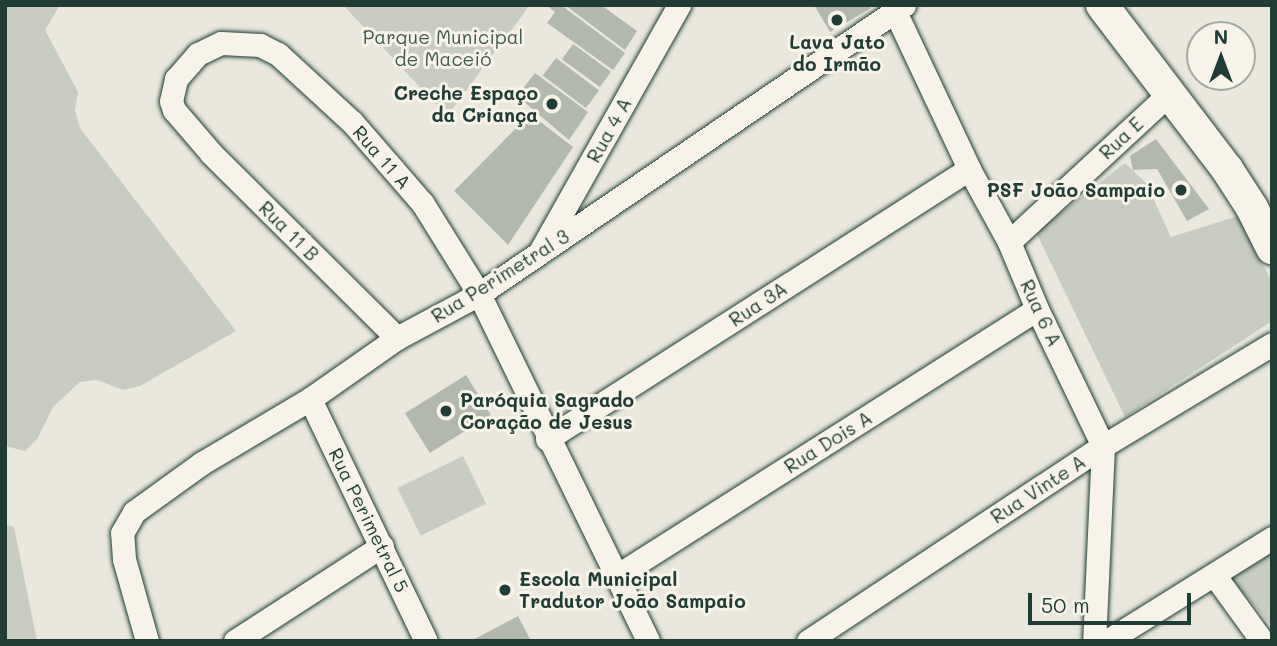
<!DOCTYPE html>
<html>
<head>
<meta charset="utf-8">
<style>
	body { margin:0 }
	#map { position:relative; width:1277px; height:646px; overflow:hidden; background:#eae8dd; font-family:Mali,sans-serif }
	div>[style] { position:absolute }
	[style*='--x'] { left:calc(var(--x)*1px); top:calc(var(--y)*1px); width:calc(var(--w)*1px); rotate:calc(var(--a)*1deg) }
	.green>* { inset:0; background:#c8ccc1; transform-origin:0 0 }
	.building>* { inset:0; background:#b2b8ae; transform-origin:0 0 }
	.roads { filter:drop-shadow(0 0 2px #1f3d34) drop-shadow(0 0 2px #1f3d34) }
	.street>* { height:23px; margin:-11.5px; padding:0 11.5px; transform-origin:11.5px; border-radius:11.5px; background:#f7f3e8 }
	.secondary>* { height:32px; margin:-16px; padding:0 16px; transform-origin:16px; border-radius:16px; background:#f7f3e8 }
	.dots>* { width:19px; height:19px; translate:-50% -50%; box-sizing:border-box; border:4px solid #f7f3e8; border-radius:50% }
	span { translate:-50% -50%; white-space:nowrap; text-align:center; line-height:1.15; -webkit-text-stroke:6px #f7f3e8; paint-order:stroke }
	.park-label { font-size:19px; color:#415a50 }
	.poi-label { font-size:19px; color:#1f3d34; font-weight:700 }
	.right { translate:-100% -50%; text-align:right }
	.left { translate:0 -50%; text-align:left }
	.street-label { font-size:19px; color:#1f3d34 }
	.frame { position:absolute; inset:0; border:7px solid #1f3d34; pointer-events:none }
	.north { position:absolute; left:1186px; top:21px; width:70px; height:70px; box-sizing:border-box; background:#f7f3e8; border:2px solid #a1aaa0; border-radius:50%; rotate:0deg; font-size:19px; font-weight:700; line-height:28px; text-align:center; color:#1f3d34 }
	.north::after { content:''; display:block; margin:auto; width:24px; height:32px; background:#1f3d34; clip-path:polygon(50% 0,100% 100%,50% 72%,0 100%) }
	.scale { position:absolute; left:1028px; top:593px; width:163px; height:32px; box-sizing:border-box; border:4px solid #1f3d34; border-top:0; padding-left:9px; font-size:21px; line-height:24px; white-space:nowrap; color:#1f3d34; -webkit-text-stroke:5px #f7f3e8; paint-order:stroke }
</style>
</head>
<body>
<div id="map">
	<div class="green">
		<i style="clip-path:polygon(5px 5px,60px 5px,45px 30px,78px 92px,75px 110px,80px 128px,236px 331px,140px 386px,123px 390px,97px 380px,80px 382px,53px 407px,37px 439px,25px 451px,5px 446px)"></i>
		<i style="clip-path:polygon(343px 5px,530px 5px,447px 116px)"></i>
		<i style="clip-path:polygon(1125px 163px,1146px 183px,1171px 237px,1238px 216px,1272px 282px,1272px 321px,1125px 417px,1036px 232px)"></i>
		<i style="left:463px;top:456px;width:53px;height:73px;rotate:64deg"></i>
		<i style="clip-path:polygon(5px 525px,14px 527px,37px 641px,5px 641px)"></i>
		<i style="clip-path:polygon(1272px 545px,1272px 626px,1226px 573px)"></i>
	</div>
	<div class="building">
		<i style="clip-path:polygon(546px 5px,561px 5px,625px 53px,613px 70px,547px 23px,555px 12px)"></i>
		<i style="clip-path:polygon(565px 5px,601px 5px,637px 31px,625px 50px)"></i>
		<i style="clip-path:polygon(814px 5px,869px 5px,871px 8px,830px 32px)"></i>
		<i style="left:573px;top:44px;width:47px;height:19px;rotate:36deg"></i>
		<i style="left:556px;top:58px;width:54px;height:22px;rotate:37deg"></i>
		<i style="clip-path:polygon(535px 73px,588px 112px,569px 140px,517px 96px)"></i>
		<i style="clip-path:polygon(530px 114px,573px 147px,508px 245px,454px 191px)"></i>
		<i style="clip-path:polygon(1156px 139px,1209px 209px,1187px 221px,1157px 169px,1133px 170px,1130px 156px)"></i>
		<i style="left:466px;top:375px;width:47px;height:72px;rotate:58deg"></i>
		<i style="clip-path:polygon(518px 616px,531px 641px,471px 641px)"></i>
	</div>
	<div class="roads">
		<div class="street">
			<i style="--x:892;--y:5;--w:181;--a:64.8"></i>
			<i style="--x:969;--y:169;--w:83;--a:61.3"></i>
			<i style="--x:1009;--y:242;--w:73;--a:67.3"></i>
			<i style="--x:1037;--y:309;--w:152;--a:64.3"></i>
			<i style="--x:1103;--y:446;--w:195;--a:92.6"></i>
			<i style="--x:1009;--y:242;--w:221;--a:-42.8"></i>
			<i style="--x:541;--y:250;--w:281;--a:-60.6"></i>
			<i style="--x:397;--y:338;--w:262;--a:-135.2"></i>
			<i style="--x:211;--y:153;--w:57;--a:-130.7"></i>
			<i style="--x:174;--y:110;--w:9;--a:-108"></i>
			<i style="--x:171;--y:101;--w:23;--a:-77"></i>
			<i style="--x:176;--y:79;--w:33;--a:-49"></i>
			<i style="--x:198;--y:54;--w:25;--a:-26"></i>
			<i style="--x:221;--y:43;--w:39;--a:3"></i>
			<i style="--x:260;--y:45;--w:20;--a:27"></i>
			<i style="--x:278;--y:54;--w:100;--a:42.6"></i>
			<i style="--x:352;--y:122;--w:108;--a:49.1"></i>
			<i style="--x:423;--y:204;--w:106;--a:58.1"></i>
			<i style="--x:479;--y:294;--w:386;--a:64"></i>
			<i style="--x:310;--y:399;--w:268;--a:64.4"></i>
			<i style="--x:547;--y:439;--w:501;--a:-32.61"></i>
			<i style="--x:618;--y:575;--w:496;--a:-32.4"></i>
			<i style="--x:1215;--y:576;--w:80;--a:54.1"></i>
			<i style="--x:147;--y:641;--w:85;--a:-105.7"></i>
			<i style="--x:124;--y:559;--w:26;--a:-94"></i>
			<i style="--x:122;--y:533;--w:24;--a:-60"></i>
			<i style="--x:134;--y:512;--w:84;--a:-35.8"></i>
			<i style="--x:202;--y:463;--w:126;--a:-30.7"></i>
			<i style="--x:310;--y:399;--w:106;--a:-35"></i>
			<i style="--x:397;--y:338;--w:93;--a:-28.2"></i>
			<i style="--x:479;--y:294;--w:514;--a:-34.22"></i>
			<i style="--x:235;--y:641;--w:175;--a:-32.9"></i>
			<i style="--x:808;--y:641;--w:354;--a:-33.5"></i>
			<i style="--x:1103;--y:446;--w:197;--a:-31.1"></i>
			<i style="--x:1107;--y:641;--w:195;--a:-32"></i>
		</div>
		<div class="secondary">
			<i style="--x:1102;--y:5;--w:206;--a:52.7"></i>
			<i style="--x:1227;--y:169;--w:46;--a:57.3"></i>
			<i style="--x:1252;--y:208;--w:45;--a:63.4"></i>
		</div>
	</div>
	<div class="dots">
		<i style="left:837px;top:20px;background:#1f3d34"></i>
		<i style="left:552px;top:104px;background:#1f3d34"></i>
		<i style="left:1181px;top:190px;background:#1f3d34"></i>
		<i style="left:446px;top:411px;background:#1f3d34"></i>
		<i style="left:505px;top:590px;background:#1f3d34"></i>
	</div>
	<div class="park-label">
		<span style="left:443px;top:48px">Parque Municipal<br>de Maceió</span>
	</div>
	<div class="poi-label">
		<span style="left:837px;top:53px">Lava Jato<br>do Irmão</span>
		<span class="right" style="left:538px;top:104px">Creche Espaço<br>da Criança</span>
		<span class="right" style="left:1165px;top:190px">PSF João Sampaio</span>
		<span class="left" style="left:460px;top:411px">Paróquia Sagrado<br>Coração de Jesus</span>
		<span class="left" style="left:519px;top:590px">Escola Municipal<br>Tradutor João Sampaio</span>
	</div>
	<div class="street-label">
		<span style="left:609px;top:130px;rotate:-61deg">Rua 4 A</span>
		<span style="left:1121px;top:138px;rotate:-43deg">Rua E</span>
		<span style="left:382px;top:157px;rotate:49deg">Rua 11 A</span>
		<span style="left:289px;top:231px;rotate:45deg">Rua 11 B</span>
		<span style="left:500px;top:276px;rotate:-32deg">Rua Perimetral 3</span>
		<span style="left:758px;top:304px;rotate:-33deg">Rua 3A</span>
		<span style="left:1041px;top:313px;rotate:65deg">Rua 6 A</span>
		<span style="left:828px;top:442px;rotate:-32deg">Rua Dois A</span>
		<span style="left:1038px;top:489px;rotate:-33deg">Rua Vinte A</span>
		<span style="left:369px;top:520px;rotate:64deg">Rua Perimetral 5</span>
	</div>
	<div class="frame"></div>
	<div class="north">N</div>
	<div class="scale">50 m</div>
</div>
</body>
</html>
